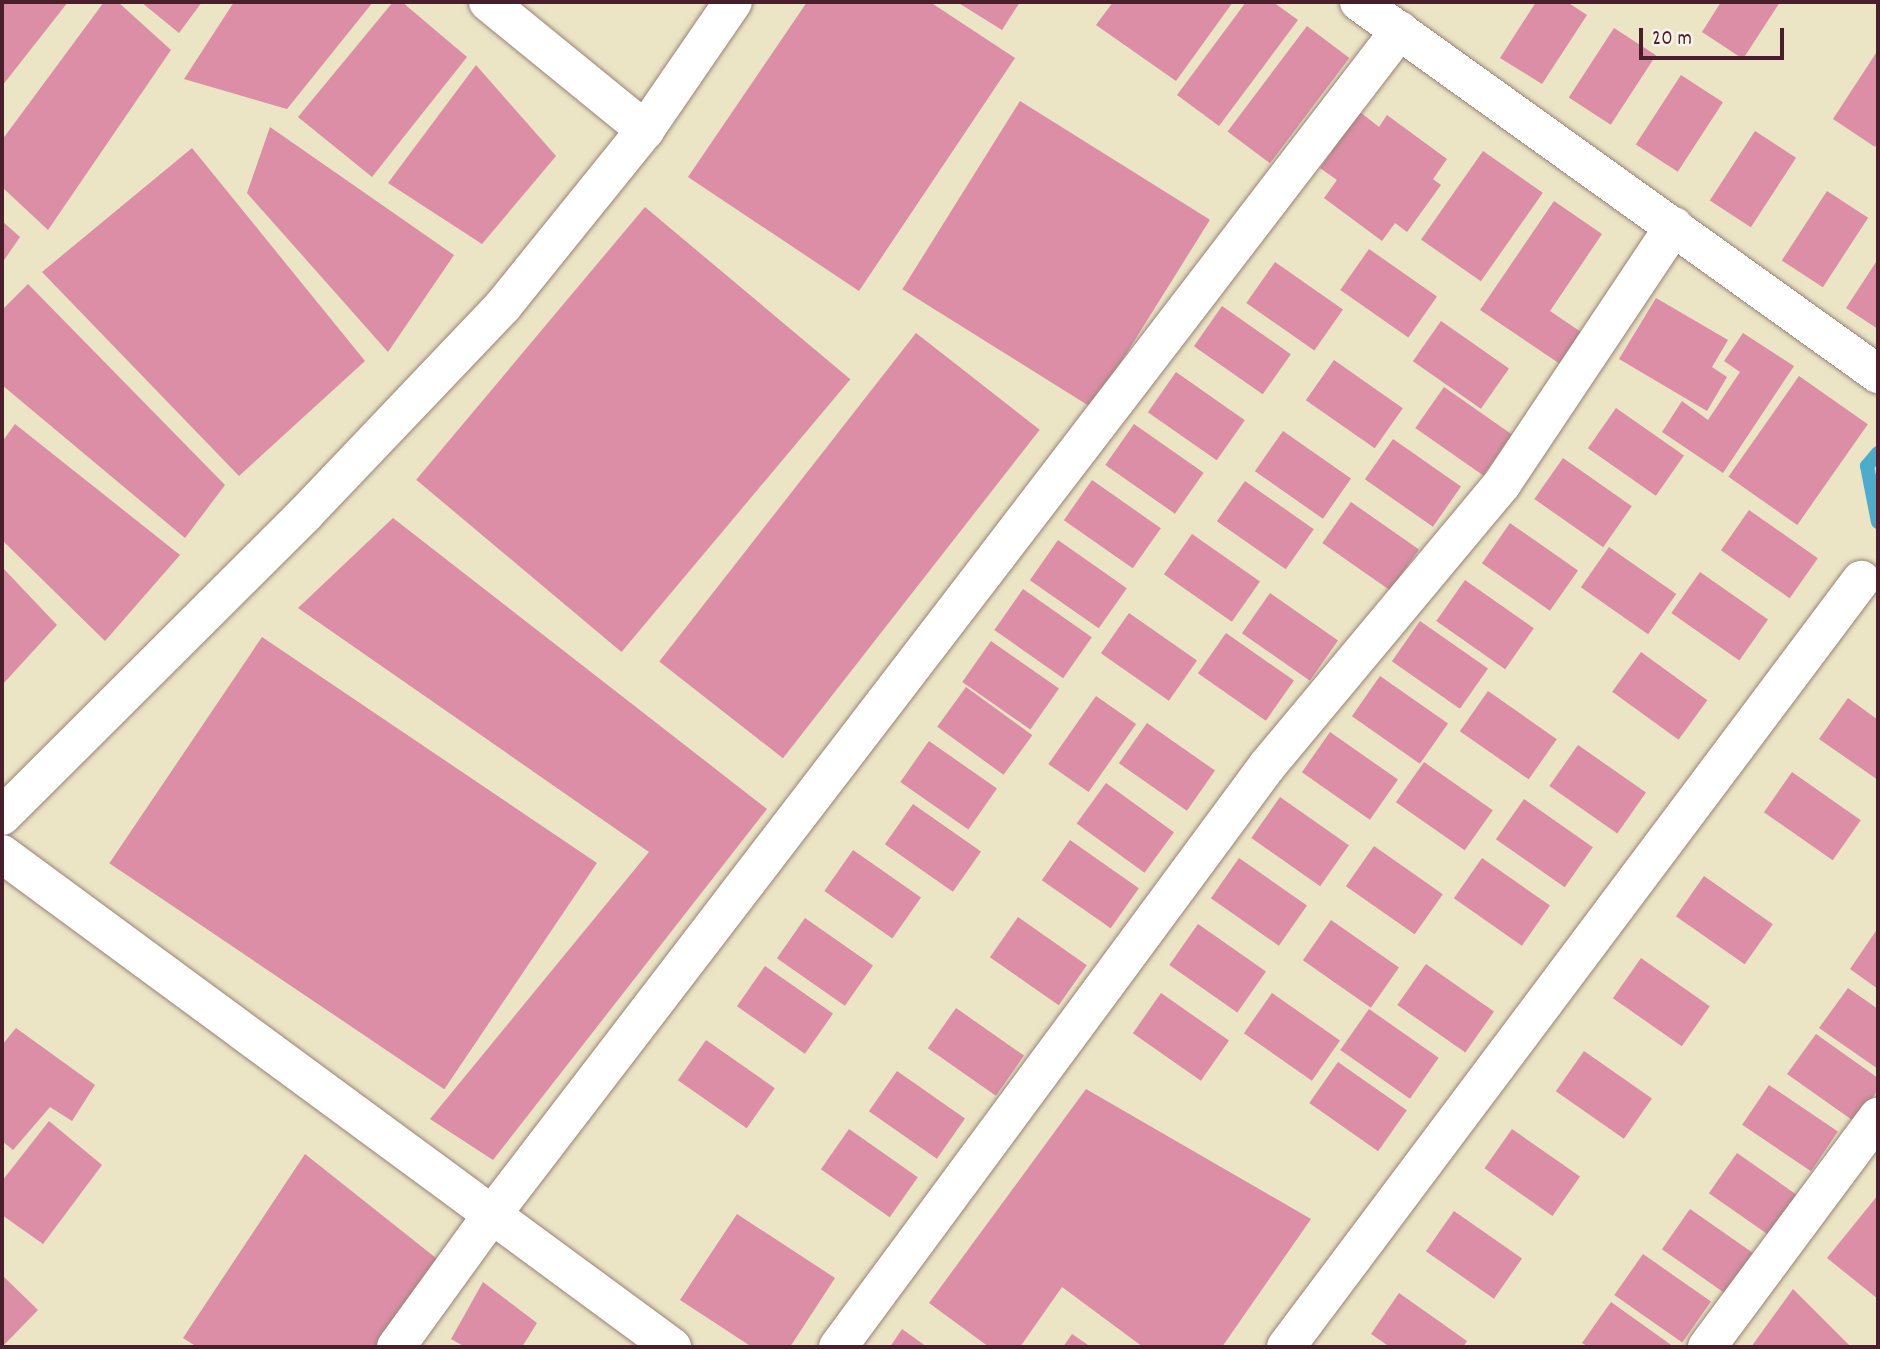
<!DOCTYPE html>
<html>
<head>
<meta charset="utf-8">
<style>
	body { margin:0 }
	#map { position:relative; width:1880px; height:1349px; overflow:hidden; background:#ebe4c5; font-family:Dekko,sans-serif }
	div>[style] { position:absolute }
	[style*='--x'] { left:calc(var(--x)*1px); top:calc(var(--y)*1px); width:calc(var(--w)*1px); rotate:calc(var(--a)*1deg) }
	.stream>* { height:14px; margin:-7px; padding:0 7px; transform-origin:7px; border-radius:7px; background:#4daccc }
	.building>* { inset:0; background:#db8ea6; transform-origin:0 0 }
	.roads { filter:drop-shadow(0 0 2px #9a8278) drop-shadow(0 0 2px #9a8278) }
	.minor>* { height:38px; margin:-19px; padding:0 19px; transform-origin:19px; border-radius:19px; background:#fff }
	.major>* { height:38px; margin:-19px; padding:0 19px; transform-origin:19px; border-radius:19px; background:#fff }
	span { translate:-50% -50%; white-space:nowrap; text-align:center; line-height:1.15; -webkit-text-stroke:5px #f7f3e8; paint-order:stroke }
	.frame { position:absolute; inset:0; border:4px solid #4a1f2b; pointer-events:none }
	.scale { position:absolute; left:1639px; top:28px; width:145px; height:32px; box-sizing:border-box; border:4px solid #4a1f2b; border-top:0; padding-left:9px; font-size:21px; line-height:24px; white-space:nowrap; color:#4a1f2b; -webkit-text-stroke:5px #f7f3e8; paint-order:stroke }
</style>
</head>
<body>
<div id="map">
	<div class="stream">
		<i style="--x:1878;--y:453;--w:17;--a:130"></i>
		<i style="--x:1867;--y:466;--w:57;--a:78.9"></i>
	</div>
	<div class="building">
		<i style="clip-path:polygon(2px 2px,68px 2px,2px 86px)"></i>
		<i style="clip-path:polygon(104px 2px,118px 2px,171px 50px,48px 230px,2px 187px,2px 140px)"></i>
		<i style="clip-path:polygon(141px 2px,202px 2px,179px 33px)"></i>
		<i style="clip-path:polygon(234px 2px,373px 2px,287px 109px,184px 79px)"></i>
		<i style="clip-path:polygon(393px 2px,402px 2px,467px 57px,372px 177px,298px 117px)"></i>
		<i style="clip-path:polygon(807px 2px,930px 2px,1015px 58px,859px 291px,688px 177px)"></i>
		<i style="clip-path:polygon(957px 2px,1020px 2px,1002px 30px)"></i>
		<i style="clip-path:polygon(1113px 2px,1233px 2px,1176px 81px,1096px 25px)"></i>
		<i style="clip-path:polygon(1246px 2px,1273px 2px,1298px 20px,1219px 126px,1177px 95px)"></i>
		<i style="clip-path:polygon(1536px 2px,1567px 2px,1587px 15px,1542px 84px,1500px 58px)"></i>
		<i style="clip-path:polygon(1721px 2px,1780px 2px,1743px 59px,1702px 32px)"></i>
		<i style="left:1307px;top:26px;width:53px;height:132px;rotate:37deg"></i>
		<i style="left:1614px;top:28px;width:50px;height:83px;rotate:33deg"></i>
		<i style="clip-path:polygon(1878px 50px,1878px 141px,1875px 147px,1833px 119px)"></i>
		<i style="clip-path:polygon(476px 65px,556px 156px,482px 244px,388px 183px)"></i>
		<i style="left:1681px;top:75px;width:50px;height:83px;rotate:33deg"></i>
		<i style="left:1020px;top:101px;width:224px;height:222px;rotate:32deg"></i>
		<i style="clip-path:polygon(1360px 112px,1379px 127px,1387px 115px,1447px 159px,1433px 179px,1441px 185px,1407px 232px,1395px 223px,1382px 241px,1324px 198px,1337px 180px,1320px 168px)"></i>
		<i style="clip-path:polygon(270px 127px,454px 255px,388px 352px,247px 193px)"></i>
		<i style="left:1755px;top:131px;width:49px;height:83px;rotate:33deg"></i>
		<i style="clip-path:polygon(192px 148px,365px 361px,239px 476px,42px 272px)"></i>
		<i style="left:1483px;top:151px;width:73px;height:108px;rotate:35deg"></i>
		<i style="left:1827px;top:191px;width:49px;height:83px;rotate:33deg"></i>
		<i style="clip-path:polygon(1554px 201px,1602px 234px,1550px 311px,1584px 334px,1563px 366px,1480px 310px)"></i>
		<i style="left:645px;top:207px;width:268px;height:356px;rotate:40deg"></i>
		<i style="clip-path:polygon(2px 221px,20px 237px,2px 263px)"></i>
		<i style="left:1369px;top:249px;width:83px;height:50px;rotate:35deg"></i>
		<i style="clip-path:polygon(1878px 259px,1878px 329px,1846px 308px)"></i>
		<i style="left:1275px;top:262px;width:83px;height:50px;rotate:35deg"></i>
		<i style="clip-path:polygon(28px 284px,225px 485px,185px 538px,2px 385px,2px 310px)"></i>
		<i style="clip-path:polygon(1656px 298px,1728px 340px,1712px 367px,1727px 377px,1707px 411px,1619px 359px)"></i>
		<i style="left:1222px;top:306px;width:84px;height:49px;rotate:35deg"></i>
		<i style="left:1441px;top:321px;width:83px;height:49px;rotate:35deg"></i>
		<i style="left:916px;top:333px;width:157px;height:417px;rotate:38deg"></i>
		<i style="clip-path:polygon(1743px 333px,1794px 366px,1723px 473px,1662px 432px,1682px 401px,1708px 420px,1740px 372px,1724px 361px)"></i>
		<i style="left:1334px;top:360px;width:84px;height:49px;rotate:35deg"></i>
		<i style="left:1176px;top:372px;width:84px;height:49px;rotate:35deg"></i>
		<i style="left:1799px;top:376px;width:84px;height:123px;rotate:35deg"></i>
		<i style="left:1444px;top:387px;width:83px;height:50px;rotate:35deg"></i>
		<i style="left:1616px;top:408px;width:83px;height:49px;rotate:35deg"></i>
		<i style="clip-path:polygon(15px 424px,180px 555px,105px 641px,2px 540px,2px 442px)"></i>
		<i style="left:1134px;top:424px;width:85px;height:50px;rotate:35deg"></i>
		<i style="left:1283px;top:431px;width:83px;height:49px;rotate:35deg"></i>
		<i style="left:1393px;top:439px;width:83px;height:49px;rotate:35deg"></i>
		<i style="left:1563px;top:458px;width:84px;height:50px;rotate:35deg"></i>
		<i style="left:1092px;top:480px;width:84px;height:49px;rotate:35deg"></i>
		<i style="left:1245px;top:481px;width:84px;height:49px;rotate:35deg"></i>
		<i style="left:1351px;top:502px;width:83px;height:50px;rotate:35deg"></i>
		<i style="left:1749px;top:510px;width:84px;height:49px;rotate:35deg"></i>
		<i style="clip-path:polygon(393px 518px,767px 809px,493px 1160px,430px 1119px,649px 852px,298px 608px)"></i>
		<i style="left:1510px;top:523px;width:83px;height:49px;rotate:35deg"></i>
		<i style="left:1192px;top:534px;width:83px;height:49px;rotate:35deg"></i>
		<i style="left:1058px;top:540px;width:84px;height:49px;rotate:35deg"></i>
		<i style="left:1609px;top:547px;width:82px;height:49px;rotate:35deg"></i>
		<i style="clip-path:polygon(2px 567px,57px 625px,2px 685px)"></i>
		<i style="left:1700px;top:572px;width:83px;height:50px;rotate:35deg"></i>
		<i style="left:1465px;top:580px;width:84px;height:50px;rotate:35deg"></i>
		<i style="left:1023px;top:589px;width:84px;height:50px;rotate:35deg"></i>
		<i style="left:1270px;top:593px;width:83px;height:49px;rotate:35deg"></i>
		<i style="left:1129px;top:613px;width:83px;height:49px;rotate:35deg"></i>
		<i style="left:1420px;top:621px;width:83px;height:49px;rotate:35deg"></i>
		<i style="left:1226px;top:633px;width:83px;height:49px;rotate:35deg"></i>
		<i style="left:262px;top:637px;width:404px;height:273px;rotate:34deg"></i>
		<i style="left:991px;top:641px;width:83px;height:50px;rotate:35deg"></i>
		<i style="left:1641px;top:652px;width:82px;height:49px;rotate:36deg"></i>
		<i style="left:1380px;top:676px;width:83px;height:49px;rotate:35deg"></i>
		<i style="left:966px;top:687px;width:82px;height:49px;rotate:36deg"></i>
		<i style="left:1488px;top:691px;width:84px;height:49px;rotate:35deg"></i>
		<i style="left:1096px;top:696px;width:49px;height:83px;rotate:35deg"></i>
		<i style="clip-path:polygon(1848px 698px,1878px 720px,1878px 780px,1819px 739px)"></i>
		<i style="left:1147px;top:723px;width:83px;height:49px;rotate:35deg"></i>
		<i style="left:1330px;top:732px;width:83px;height:49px;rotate:35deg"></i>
		<i style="left:929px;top:741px;width:83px;height:50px;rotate:35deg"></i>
		<i style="left:1578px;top:745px;width:83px;height:50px;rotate:35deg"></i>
		<i style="left:1424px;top:762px;width:84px;height:49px;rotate:35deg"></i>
		<i style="left:1792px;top:772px;width:84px;height:49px;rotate:35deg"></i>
		<i style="left:1106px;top:783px;width:84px;height:50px;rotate:36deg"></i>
		<i style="left:1280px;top:797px;width:84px;height:50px;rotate:35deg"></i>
		<i style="left:1524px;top:799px;width:84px;height:49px;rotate:35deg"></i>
		<i style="left:913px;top:804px;width:83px;height:49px;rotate:35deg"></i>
		<i style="left:1070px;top:840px;width:84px;height:49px;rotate:35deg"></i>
		<i style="left:1374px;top:846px;width:84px;height:49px;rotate:35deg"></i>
		<i style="left:853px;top:850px;width:83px;height:50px;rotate:35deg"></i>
		<i style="left:1239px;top:858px;width:83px;height:49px;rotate:35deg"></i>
		<i style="left:1482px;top:858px;width:83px;height:49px;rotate:35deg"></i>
		<i style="left:1704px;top:876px;width:84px;height:49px;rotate:35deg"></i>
		<i style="left:1018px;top:917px;width:84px;height:49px;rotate:35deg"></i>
		<i style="left:805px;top:918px;width:83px;height:49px;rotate:35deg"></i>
		<i style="left:1331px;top:920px;width:83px;height:49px;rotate:35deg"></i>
		<i style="left:1198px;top:924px;width:83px;height:50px;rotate:35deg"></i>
		<i style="clip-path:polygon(1878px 928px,1878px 989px,1850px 969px)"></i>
		<i style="left:1641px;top:958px;width:84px;height:49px;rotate:35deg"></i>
		<i style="left:1426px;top:964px;width:83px;height:50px;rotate:35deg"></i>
		<i style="left:765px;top:966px;width:83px;height:49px;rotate:35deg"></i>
		<i style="clip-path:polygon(1848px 988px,1878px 1009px,1878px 1069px,1819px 1028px)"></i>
		<i style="left:1161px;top:993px;width:83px;height:49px;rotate:35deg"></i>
		<i style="left:1272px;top:993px;width:83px;height:49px;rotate:35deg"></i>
		<i style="left:956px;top:1008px;width:83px;height:49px;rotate:35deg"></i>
		<i style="left:1369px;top:1009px;width:85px;height:50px;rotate:35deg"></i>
		<i style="clip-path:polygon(16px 1028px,95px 1085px,72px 1121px,50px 1107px,13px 1150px,2px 1141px,2px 1045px)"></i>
		<i style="clip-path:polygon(1816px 1034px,1878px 1078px,1878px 1090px,1855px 1122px,1787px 1074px)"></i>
		<i style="left:706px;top:1040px;width:84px;height:49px;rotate:35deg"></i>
		<i style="left:1584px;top:1051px;width:83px;height:49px;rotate:35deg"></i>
		<i style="left:1338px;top:1062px;width:84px;height:50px;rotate:35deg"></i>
		<i style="left:897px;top:1071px;width:83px;height:49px;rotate:35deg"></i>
		<i style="left:1769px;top:1085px;width:83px;height:48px;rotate:34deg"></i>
		<i style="clip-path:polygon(1086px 1089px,1311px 1219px,1222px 1347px,1143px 1347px,1062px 1287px,1020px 1347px,989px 1347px,929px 1303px)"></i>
		<i style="clip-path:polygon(49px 1121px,102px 1165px,43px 1244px,2px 1215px,2px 1181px)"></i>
		<i style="left:849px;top:1129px;width:84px;height:49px;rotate:35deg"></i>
		<i style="left:1512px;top:1129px;width:83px;height:48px;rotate:35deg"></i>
		<i style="left:1737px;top:1153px;width:84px;height:49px;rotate:35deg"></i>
		<i style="clip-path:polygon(305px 1154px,441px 1262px,379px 1347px,197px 1347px,183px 1338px)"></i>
		<i style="clip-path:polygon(1878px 1195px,1878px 1299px,1827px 1258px)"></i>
		<i style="left:1690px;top:1209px;width:83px;height:49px;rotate:35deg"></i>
		<i style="left:1454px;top:1211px;width:83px;height:49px;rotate:35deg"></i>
		<i style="clip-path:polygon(737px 1214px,835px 1278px,790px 1347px,752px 1347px,680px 1300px)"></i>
		<i style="left:1643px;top:1254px;width:83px;height:50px;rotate:35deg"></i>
		<i style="clip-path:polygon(2px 1275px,38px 1310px,2px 1347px)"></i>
		<i style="clip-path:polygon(483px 1282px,537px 1323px,522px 1347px,465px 1347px,451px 1339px)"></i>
		<i style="clip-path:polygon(1793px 1289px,1851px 1347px,1751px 1347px)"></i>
		<i style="clip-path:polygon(1399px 1293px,1467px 1341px,1463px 1347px,1390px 1347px,1371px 1334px)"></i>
		<i style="clip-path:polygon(1611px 1302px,1674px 1347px,1589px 1347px,1582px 1343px)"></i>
		<i style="clip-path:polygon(902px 1329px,927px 1347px,890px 1347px)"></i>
		<i style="clip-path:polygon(1072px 1334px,1091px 1347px,1063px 1347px)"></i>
	</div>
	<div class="roads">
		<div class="minor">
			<i style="--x:488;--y:2;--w:203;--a:39.2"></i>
			<i style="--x:1359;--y:2;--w:639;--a:35.63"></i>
			<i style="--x:2;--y:854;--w:832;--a:36.35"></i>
			<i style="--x:396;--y:1347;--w:162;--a:-54.1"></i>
			<i style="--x:491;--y:1216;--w:1494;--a:-52.53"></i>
			<i style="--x:838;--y:1347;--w:722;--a:-53.56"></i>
			<i style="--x:1267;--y:766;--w:367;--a:-50.2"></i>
			<i style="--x:1502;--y:484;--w:310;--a:-56.3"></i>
			<i style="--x:1286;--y:1347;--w:959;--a:-53.14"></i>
			<i style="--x:1707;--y:1347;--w:287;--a:-53.4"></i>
		</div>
		<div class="major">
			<i style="--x:2;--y:816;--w:428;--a:-44.9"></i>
			<i style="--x:305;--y:514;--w:287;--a:-46.4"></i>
			<i style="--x:503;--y:306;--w:226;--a:-51.1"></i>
			<i style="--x:645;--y:130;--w:155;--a:-55.5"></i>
		</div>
	</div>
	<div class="frame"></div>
	<div class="scale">20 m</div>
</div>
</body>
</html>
